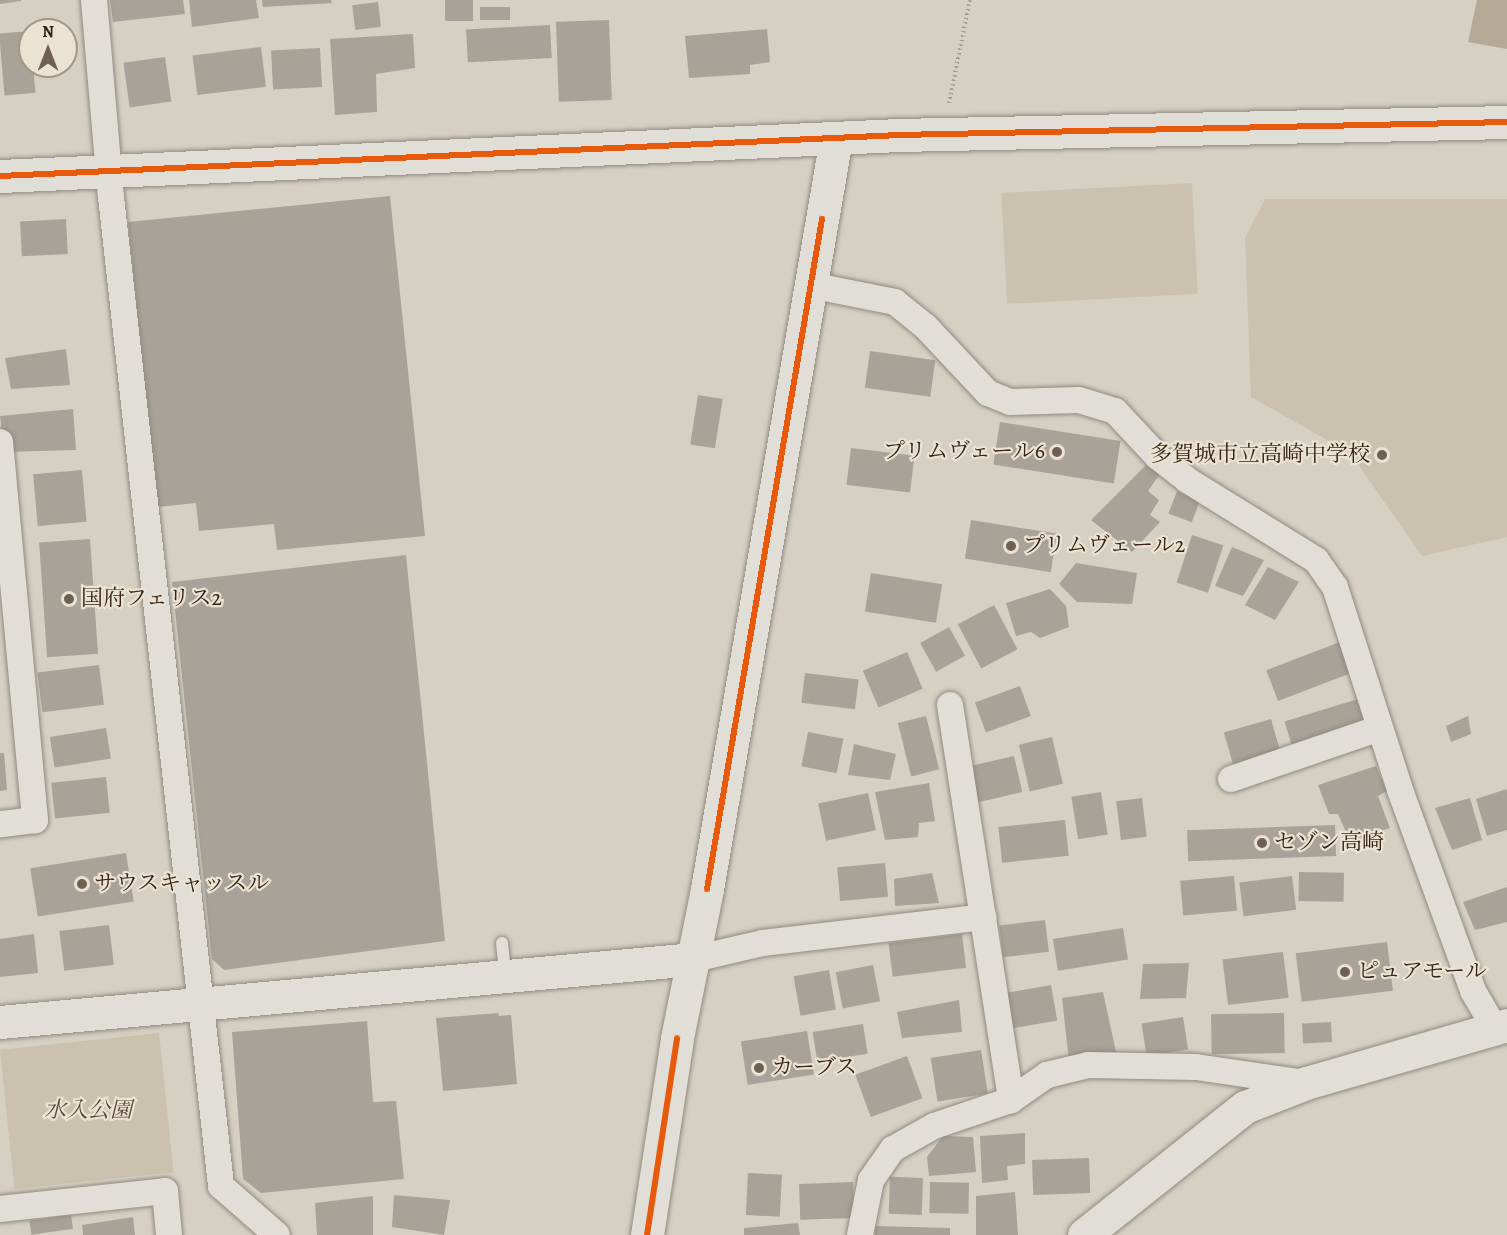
<!DOCTYPE html>
<html>
<head>
<meta charset="utf-8">
<style>
	body { margin:0 }
	#map { position:relative; width:1507px; height:1235px; overflow:hidden; background:#d6d0c2; font-family:Alegreya,"Noto Serif JP",serif }
	div>[style] { position:absolute }
	[style*='--x'] { left:calc(var(--x)*1px); top:calc(var(--y)*1px); width:calc(var(--w)*1px); rotate:calc(var(--a)*1deg) }
	.green>* { inset:0; background:#cac2ae; transform-origin:0 0 }
	.water>* { inset:0; background:#b4a995 }
	.building>* { inset:0; background:#a8a298; transform-origin:0 0 }
	.path>* { height:4px; margin-top:-2px; transform-origin:0; background:repeating-linear-gradient(90deg,#a29e98 0 1.5px,transparent 0 4.5px) }
	.roads { filter:drop-shadow(0 0 2px #8f8a80) drop-shadow(0 0 2px #8f8a80) }
	.lane>* { height:12px; margin:-6px; padding:0 6px; transform-origin:6px; border-radius:6px; background:#e0ded6 }
	.street>* { height:26px; margin:-13px; padding:0 13px; transform-origin:13px; border-radius:13px; background:#e0ded6 }
	.secondary>* { height:33px; margin:-16.5px; padding:0 16.5px; transform-origin:16.5px; border-radius:16.5px; background:#e0ded6 }
	.cycleway>* { height:6px; margin:-3px; padding:0 3px; transform-origin:3px; border-radius:3px; background:#e8590c }
	.dots>* { width:16px; height:16px; translate:-50% -50%; box-sizing:border-box; border:3px solid #eae3d2; border-radius:50% }
	span { translate:-50% -50%; white-space:nowrap; text-align:center; line-height:1.15; -webkit-text-stroke:4.5px #eae3d2; paint-order:stroke }
	.poi-label { font-size:22px; color:#362416 }
	.right { translate:-100% -50%; text-align:right }
	.left { translate:0 -50%; text-align:left }
	.park-label { font-size:22px; color:#594838; font-style:italic }
	.north { position:absolute; left:18px; top:18px; width:60px; height:60px; box-sizing:border-box; background:#eae3d2; border:2px solid #a29787; border-radius:50%; rotate:0deg; font-size:16px; font-weight:700; line-height:24px; text-align:center; color:#362416 }
	.north::after { content:''; display:block; margin:auto; width:21px; height:27px; background:#6e6052; clip-path:polygon(50% 0,100% 100%,50% 72%,0 100%) }
</style>
</head>
<body>
<div id="map">
	<div class="green">
		<i style="left:1192px;top:183px;width:111px;height:191px;rotate:87deg"></i>
		<i style="clip-path:polygon(1265px 199px,1507px 199px,1507px 537px,1422px 556px,1350px 453px,1251px 397px,1245px 238px)"></i>
		<i style="left:159px;top:1033px;width:140px;height:160px;rotate:84deg"></i>
	</div>
	<div class="water">
		<i style="clip-path:polygon(1477px 0,1507px 0,1507px 49px,1468px 42px)"></i>
	</div>
	<div class="building">
		<i style="clip-path:polygon(0 0,21px 0,21px 1px,0 4px)"></i>
		<i style="clip-path:polygon(110px 0,183px 0,185px 14px,113px 22px)"></i>
		<i style="clip-path:polygon(189px 0,256px 0,259px 18px,192px 27px)"></i>
		<i style="clip-path:polygon(262px 0,331px 0,332px 3px,263px 7px)"></i>
		<i style="left:445px;top:0;width:28px;height:21px"></i>
		<i style="left:378px;top:2px;width:25px;height:26px;rotate:83deg"></i>
		<i style="left:510px;top:7px;width:13px;height:30px;rotate:90deg"></i>
		<i style="left:609px;top:20px;width:80px;height:53px;rotate:88deg"></i>
		<i style="left:550px;top:25px;width:33px;height:84px;rotate:87deg"></i>
		<i style="clip-path:polygon(767px 29px,770px 62px,750px 65px,750px 74px,689px 78px,685px 36px)"></i>
		<i style="left:30px;top:31px;width:62px;height:31px;rotate:85deg"></i>
		<i style="clip-path:polygon(413px 34px,415px 68px,376px 74px,377px 112px,335px 115px,330px 39px)"></i>
		<i style="left:261px;top:47px;width:40px;height:69px;rotate:83deg"></i>
		<i style="left:320px;top:48px;width:39px;height:49px;rotate:87deg"></i>
		<i style="left:165px;top:57px;width:45px;height:42px;rotate:82deg"></i>
		<i style="clip-path:polygon(390px 196px,425px 536px,277px 550px,274px 524px,199px 531px,196px 503px,157px 507px,128px 222px)"></i>
		<i style="left:66px;top:219px;width:35px;height:46px;rotate:87deg"></i>
		<i style="clip-path:polygon(66px 349px,70px 385px,11px 389px,5px 358px)"></i>
		<i style="left:870px;top:351px;width:66px;height:37px;rotate:8deg"></i>
		<i style="left:698px;top:395px;width:25px;height:50px;rotate:9deg"></i>
		<i style="clip-path:polygon(73px 409px,76px 450px,5px 452px,0 416px)"></i>
		<i style="left:1000px;top:422px;width:122px;height:43px;rotate:9deg"></i>
		<i style="left:851px;top:448px;width:64px;height:37px;rotate:7deg"></i>
		<i style="clip-path:polygon(1146px 465px,1160px 474px,1148px 491px,1159px 500px,1150px 515px,1160px 522px,1132px 552px,1091px 520px)"></i>
		<i style="left:82px;top:470px;width:52px;height:49px;rotate:85deg"></i>
		<i style="left:1177px;top:491px;width:25px;height:24px;rotate:21deg"></i>
		<i style="left:971px;top:520px;width:87px;height:39px;rotate:9deg"></i>
		<i style="left:1192px;top:535px;width:33px;height:50px;rotate:18deg"></i>
		<i style="left:90px;top:539px;width:115px;height:51px;rotate:86deg"></i>
		<i style="clip-path:polygon(1232px 547px,1264px 560px,1243px 596px,1215px 586px)"></i>
		<i style="clip-path:polygon(406px 555px,445px 941px,224px 970px,212px 959px,172px 582px)"></i>
		<i style="clip-path:polygon(1076px 563px,1137px 573px,1132px 604px,1077px 602px,1059px 584px)"></i>
		<i style="clip-path:polygon(1268px 567px,1299px 582px,1275px 620px,1245px 605px)"></i>
		<i style="left:871px;top:573px;width:72px;height:39px;rotate:9deg"></i>
		<i style="clip-path:polygon(1050px 589px,1066px 606px,1069px 627px,1040px 638px,1031px 632px,1016px 636px,1006px 603px)"></i>
		<i style="left:994px;top:605px;width:50px;height:41px;rotate:62deg"></i>
		<i style="left:949px;top:627px;width:33px;height:33px;rotate:61deg"></i>
		<i style="left:1340px;top:642px;width:33px;height:79px;rotate:69deg"></i>
		<i style="left:907px;top:652px;width:40px;height:48px;rotate:67deg"></i>
		<i style="left:99px;top:665px;width:40px;height:62px;rotate:83deg"></i>
		<i style="left:805px;top:673px;width:54px;height:30px;rotate:7deg"></i>
		<i style="left:1020px;top:686px;width:32px;height:48px;rotate:70deg"></i>
		<i style="left:1361px;top:698px;width:27px;height:80px;rotate:73deg"></i>
		<i style="left:926px;top:716px;width:55px;height:29px;rotate:76deg"></i>
		<i style="clip-path:polygon(1468px 716px,1471px 734px,1451px 742px,1446px 726px)"></i>
		<i style="left:1271px;top:719px;width:33px;height:49px;rotate:74deg"></i>
		<i style="left:106px;top:728px;width:31px;height:57px;rotate:81deg"></i>
		<i style="left:808px;top:732px;width:36px;height:35px;rotate:11deg"></i>
		<i style="left:1052px;top:737px;width:48px;height:34px;rotate:77deg"></i>
		<i style="clip-path:polygon(854px 744px,896px 754px,890px 780px,848px 775px)"></i>
		<i style="clip-path:polygon(0 753px,4px 753px,7px 790px,0 791px)"></i>
		<i style="left:1014px;top:756px;width:37px;height:46px;rotate:77deg"></i>
		<i style="clip-path:polygon(1376px 766px,1387px 791px,1378px 796px,1390px 828px,1350px 841px,1338px 814px,1329px 814px,1318px 785px)"></i>
		<i style="left:106px;top:777px;width:36px;height:55px;rotate:84deg"></i>
		<i style="clip-path:polygon(929px 783px,935px 821px,919px 823px,918px 837px,885px 840px,875px 792px)"></i>
		<i style="clip-path:polygon(1507px 789px,1507px 830px,1487px 836px,1476px 799px)"></i>
		<i style="left:1101px;top:792px;width:43px;height:30px;rotate:81deg"></i>
		<i style="left:868px;top:793px;width:38px;height:51px;rotate:78deg"></i>
		<i style="left:1142px;top:798px;width:39px;height:26px;rotate:83deg"></i>
		<i style="clip-path:polygon(1470px 798px,1482px 840px,1452px 850px,1435px 808px)"></i>
		<i style="left:1065px;top:820px;width:36px;height:67px;rotate:84deg"></i>
		<i style="left:1335px;top:825px;width:31px;height:148px;rotate:88deg"></i>
		<i style="left:126px;top:853px;width:49px;height:97px;rotate:81deg"></i>
		<i style="left:885px;top:863px;width:34px;height:48px;rotate:85deg"></i>
		<i style="left:1299px;top:872px;width:45px;height:29px;rotate:1deg"></i>
		<i style="clip-path:polygon(932px 873px,939px 903px,895px 906px,894px 879px)"></i>
		<i style="left:1234px;top:876px;width:35px;height:54px;rotate:85deg"></i>
		<i style="left:1292px;top:876px;width:34px;height:53px;rotate:83deg"></i>
		<i style="clip-path:polygon(1507px 887px,1507px 922px,1475px 930px,1463px 902px)"></i>
		<i style="left:1045px;top:920px;width:32px;height:46px;rotate:83deg"></i>
		<i style="left:109px;top:925px;width:40px;height:50px;rotate:83deg"></i>
		<i style="left:1123px;top:928px;width:32px;height:71px;rotate:81deg"></i>
		<i style="clip-path:polygon(34px 934px,38px 973px,0 977px,0 939px)"></i>
		<i style="left:962px;top:934px;width:34px;height:74px;rotate:83deg"></i>
		<i style="left:1387px;top:942px;width:49px;height:92px;rotate:83deg"></i>
		<i style="left:1283px;top:952px;width:46px;height:61px;rotate:83deg"></i>
		<i style="clip-path:polygon(1189px 963px,1186px 998px,1140px 999px,1143px 964px)"></i>
		<i style="left:873px;top:965px;width:37px;height:38px;rotate:79deg"></i>
		<i style="left:829px;top:970px;width:40px;height:36px;rotate:80deg"></i>
		<i style="left:1051px;top:985px;width:36px;height:52px;rotate:80deg"></i>
		<i style="clip-path:polygon(1103px 992px,1116px 1052px,1069px 1061px,1062px 998px)"></i>
		<i style="clip-path:polygon(959px 1000px,962px 1032px,902px 1038px,897px 1012px)"></i>
		<i style="clip-path:polygon(498px 1013px,499px 1016px,511px 1015px,517px 1084px,443px 1091px,436px 1018px)"></i>
		<i style="left:1284px;top:1013px;width:40px;height:73px;rotate:89deg"></i>
		<i style="left:1183px;top:1017px;width:33px;height:42px;rotate:81deg"></i>
		<i style="clip-path:polygon(367px 1021px,373px 1102px,396px 1101px,404px 1179px,261px 1193px,243px 1179px,232px 1032px)"></i>
		<i style="left:1331px;top:1022px;width:20px;height:29px;rotate:87deg"></i>
		<i style="left:863px;top:1024px;width:30px;height:51px;rotate:81deg"></i>
		<i style="left:807px;top:1031px;width:44px;height:67px;rotate:81deg"></i>
		<i style="left:981px;top:1050px;width:44px;height:51px;rotate:81deg"></i>
		<i style="left:907px;top:1056px;width:45px;height:55px;rotate:70deg"></i>
		<i style="clip-path:polygon(1025px 1133px,1025px 1164px,1007px 1166px,1008px 1180px,982px 1183px,980px 1136px)"></i>
		<i style="clip-path:polygon(943px 1136px,973px 1137px,976px 1172px,929px 1176px,927px 1157px)"></i>
		<i style="left:1089px;top:1158px;width:35px;height:57px;rotate:88deg"></i>
		<i style="left:748px;top:1173px;width:34px;height:42px;rotate:3deg"></i>
		<i style="left:923px;top:1178px;width:37px;height:33px;rotate:92deg"></i>
		<i style="left:853px;top:1182px;width:36px;height:54px;rotate:88deg"></i>
		<i style="left:930px;top:1182px;width:39px;height:31px;rotate:1deg"></i>
		<i style="clip-path:polygon(1015px 1192px,1018px 1235px,976px 1235px,976px 1196px)"></i>
		<i style="clip-path:polygon(394px 1195px,450px 1200px,444px 1235px,392px 1227px)"></i>
		<i style="clip-path:polygon(373px 1196px,373px 1235px,317px 1235px,315px 1203px)"></i>
		<i style="left:71px;top:1215px;width:14px;height:42px;rotate:82deg"></i>
		<i style="clip-path:polygon(133px 1217px,135px 1235px,83px 1235px,82px 1225px)"></i>
		<i style="clip-path:polygon(798px 1223px,800px 1235px,744px 1235px,744px 1228px)"></i>
		<i style="clip-path:polygon(875px 1226px,950px 1228px,950px 1235px,875px 1235px)"></i>
	</div>
	<div class="path">
		<i style="--x:949;--y:103;--w:105;--a:-78.5"></i>
	</div>
	<div class="roads">
		<div class="lane">
			<i style="--x:502;--y:943;--w:31;--a:84"></i>
		</div>
		<div class="street">
			<i style="--x:94;--y:0;--w:198;--a:85.1"></i>
			<i style="--x:111;--y:197;--w:995;--a:83.65"></i>
			<i style="--x:221;--y:1186;--w:74;--a:41.2"></i>
			<i style="--x:810;--y:285;--w:87;--a:11.3"></i>
			<i style="--x:895;--y:302;--w:38;--a:39"></i>
			<i style="--x:925;--y:326;--w:92;--a:46.8"></i>
			<i style="--x:988;--y:393;--w:24;--a:22"></i>
			<i style="--x:1010;--y:402;--w:69;--a:-1.7"></i>
			<i style="--x:1079;--y:400;--w:38;--a:17"></i>
			<i style="--x:1115;--y:411;--w:63;--a:46.9"></i>
			<i style="--x:1158;--y:457;--w:37;--a:38"></i>
			<i style="--x:1187;--y:480;--w:152;--a:31.8"></i>
			<i style="--x:1316;--y:560;--w:33;--a:55"></i>
			<i style="--x:1335;--y:587;--w:213;--a:72.2"></i>
			<i style="--x:1400;--y:790;--w:214;--a:70"></i>
			<i style="--x:1473;--y:991;--w:42;--a:59.7"></i>
			<i style="--x:0;--y:442;--w:380;--a:84.7"></i>
			<i style="--x:35;--y:820;--w:35;--a:173"></i>
			<i style="--x:950;--y:705;--w:400;--a:81.2"></i>
			<i style="--x:1011;--y:1100;--w:44;--a:-34.8"></i>
			<i style="--x:1047;--y:1075;--w:42;--a:-13.7"></i>
			<i style="--x:1088;--y:1065;--w:108;--a:1.1"></i>
			<i style="--x:1196;--y:1067;--w:111;--a:8.3"></i>
			<i style="--x:1231;--y:779;--w:157;--a:-18.9"></i>
			<i style="--x:694;--y:959;--w:71;--a:-13.1"></i>
			<i style="--x:763;--y:943;--w:222;--a:-6.7"></i>
			<i style="--x:0;--y:1209;--w:166;--a:-6.2"></i>
			<i style="--x:165;--y:1191;--w:44;--a:84.8"></i>
			<i style="--x:860;--y:1235;--w:56;--a:-78.7"></i>
			<i style="--x:871;--y:1180;--w:38;--a:-55"></i>
			<i style="--x:893;--y:1149;--w:47;--a:-29.3"></i>
			<i style="--x:934;--y:1126;--w:81;--a:-18.7"></i>
		</div>
		<div class="secondary">
			<i style="--x:0;--y:176;--w:899;--a:-2.61"></i>
			<i style="--x:898;--y:135;--w:609;--a:-1.22"></i>
			<i style="--x:0;--y:1022;--w:697;--a:-5.19"></i>
			<i style="--x:647;--y:1235;--w:199;--a:-81.3"></i>
			<i style="--x:677;--y:1038;--w:152;--a:-78.6"></i>
			<i style="--x:707;--y:889;--w:762;--a:-80.25"></i>
			<i style="--x:1084;--y:1235;--w:206;--a:-38.5"></i>
			<i style="--x:1245;--y:1107;--w:66;--a:-21.5"></i>
			<i style="--x:1306;--y:1083;--w:209;--a:-16.1"></i>
		</div>
	</div>
	<div class="cycleway">
		<i style="--x:0;--y:176;--w:899;--a:-2.61"></i>
		<i style="--x:898;--y:135;--w:609;--a:-1.22"></i>
		<i style="--x:707;--y:889;--w:680;--a:-80.26"></i>
		<i style="--x:647;--y:1235;--w:199;--a:-81.3"></i>
	</div>
	<div class="dots">
		<i style="left:1057px;top:452px;background:#6e6052"></i>
		<i style="left:1382px;top:455px;background:#6e6052"></i>
		<i style="left:1011px;top:546px;background:#6e6052"></i>
		<i style="left:69px;top:599px;background:#6e6052"></i>
		<i style="left:1262px;top:843px;background:#6e6052"></i>
		<i style="left:82px;top:884px;background:#6e6052"></i>
		<i style="left:1345px;top:972px;background:#6e6052"></i>
		<i style="left:759px;top:1068px;background:#6e6052"></i>
	</div>
	<div class="poi-label">
		<span class="right" style="left:1045px;top:452px">プリムヴェール6</span>
		<span class="right" style="left:1370px;top:455px">多賀城市立高崎中学校</span>
		<span class="left" style="left:1023px;top:546px">プリムヴェール2</span>
		<span class="left" style="left:81px;top:599px">国府フェリス2</span>
		<span class="left" style="left:1274px;top:843px">セゾン高崎</span>
		<span class="left" style="left:94px;top:884px">サウスキャッスル</span>
		<span class="left" style="left:1357px;top:972px">ピュアモール</span>
		<span class="left" style="left:771px;top:1068px">カーブス</span>
	</div>
	<div class="park-label">
		<span style="left:88px;top:1111px">水入公園</span>
	</div>
	<div class="north">N</div>
</div>
</body>
</html>
